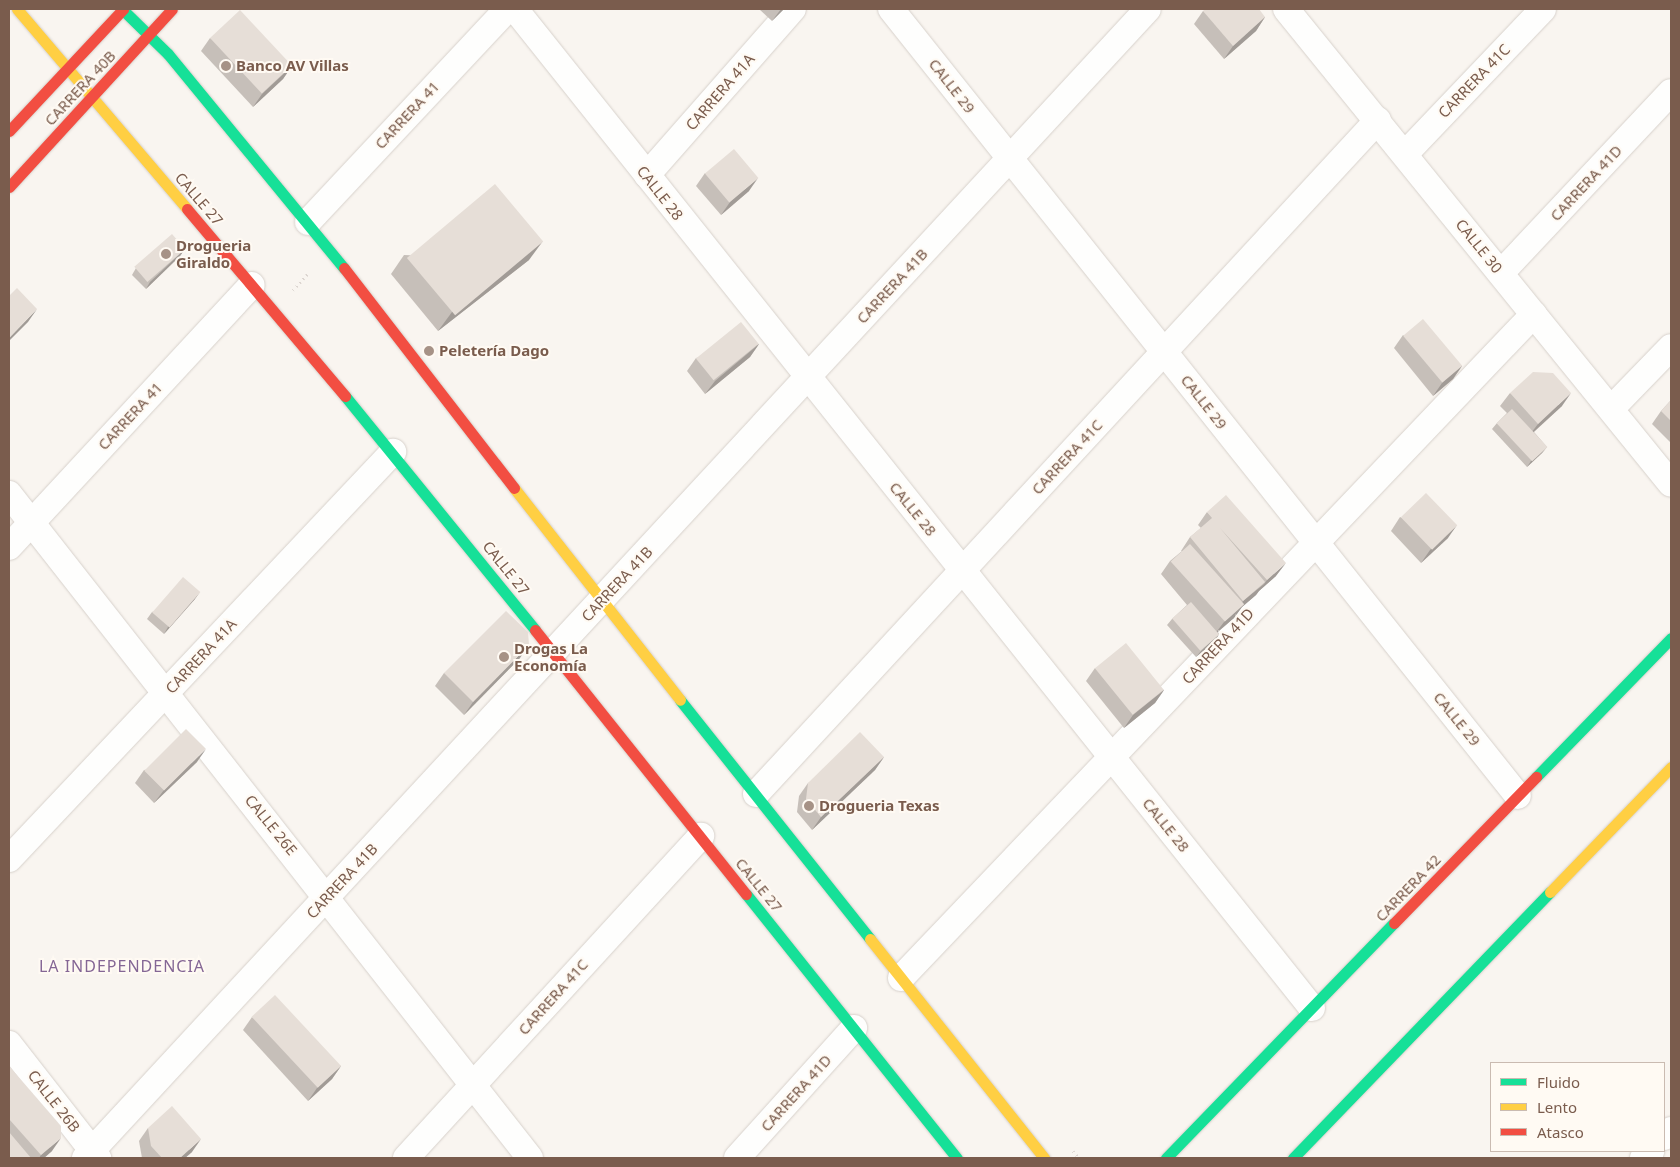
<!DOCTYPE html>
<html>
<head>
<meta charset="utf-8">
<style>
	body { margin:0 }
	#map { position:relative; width:1680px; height:1167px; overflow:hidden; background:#f9f5f0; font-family:"Noto Sans",sans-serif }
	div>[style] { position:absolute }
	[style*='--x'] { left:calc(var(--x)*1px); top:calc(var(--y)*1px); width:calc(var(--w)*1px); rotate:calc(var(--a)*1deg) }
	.path>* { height:3px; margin-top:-1.5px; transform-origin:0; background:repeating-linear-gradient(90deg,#dcd5d0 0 1px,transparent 0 5px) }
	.roads { filter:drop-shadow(0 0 1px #d7d1cb) drop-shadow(0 0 1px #d7d1cb) }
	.street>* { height:26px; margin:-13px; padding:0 13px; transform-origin:13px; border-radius:13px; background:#fefefd }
	.fast>* { height:11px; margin:-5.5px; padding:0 5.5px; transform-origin:5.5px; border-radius:5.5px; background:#16e098 }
	.slow>* { height:11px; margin:-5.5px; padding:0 5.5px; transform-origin:5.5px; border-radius:5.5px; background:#ffcf43 }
	.jam>* { height:11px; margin:-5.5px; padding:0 5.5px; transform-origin:5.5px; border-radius:5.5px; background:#f24e42 }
	.wall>* { inset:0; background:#c6bfb9 }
	.shaded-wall>* { inset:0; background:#a19b96 }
	.building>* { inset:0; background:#e6ded7; transform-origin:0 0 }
	.dots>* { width:14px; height:14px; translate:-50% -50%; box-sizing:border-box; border:2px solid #fffaf3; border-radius:50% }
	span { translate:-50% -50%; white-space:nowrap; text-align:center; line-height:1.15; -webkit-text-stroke:4px #fffaf3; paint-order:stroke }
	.poi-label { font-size:15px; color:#7a5c4d; font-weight:700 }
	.left { translate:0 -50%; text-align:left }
	.street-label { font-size:15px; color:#7a5c4d }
	.neighbourhood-label { font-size:16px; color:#846695; letter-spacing:1px }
	.frame { position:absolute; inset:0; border:10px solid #7a5c4d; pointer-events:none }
	.legend { position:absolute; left:1490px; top:1062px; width:175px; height:90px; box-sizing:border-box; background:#fffaf3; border:1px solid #cabbb1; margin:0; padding:6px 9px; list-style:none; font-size:15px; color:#7a5c4d }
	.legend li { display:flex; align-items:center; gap:10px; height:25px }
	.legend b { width:25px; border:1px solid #cabbb1 }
</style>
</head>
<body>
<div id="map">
	<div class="path">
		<i style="--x:293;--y:290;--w:24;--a:-48"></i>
		<i style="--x:1073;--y:1151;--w:9;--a:49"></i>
	</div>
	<div class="roads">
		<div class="street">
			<i style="--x:515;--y:9;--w:1278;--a:51.42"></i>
			<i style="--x:891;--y:9;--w:1006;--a:51.46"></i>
			<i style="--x:1286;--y:9;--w:611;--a:50.97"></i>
			<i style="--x:1405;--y:154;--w:200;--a:-46.4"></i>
			<i style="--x:647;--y:175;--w:221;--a:-48.7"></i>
			<i style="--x:308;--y:222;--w:291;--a:-46.9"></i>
			<i style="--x:1501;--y:273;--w:248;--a:-46.8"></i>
			<i style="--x:1611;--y:409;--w:86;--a:-45.9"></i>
			<i style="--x:9;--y:494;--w:844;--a:51.88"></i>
			<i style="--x:9;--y:547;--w:357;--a:-47.2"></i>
			<i style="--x:756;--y:794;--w:917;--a:-47.3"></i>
			<i style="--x:9;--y:859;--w:560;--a:-46.67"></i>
			<i style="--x:901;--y:978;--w:917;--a:-46.37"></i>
			<i style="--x:9;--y:1044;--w:145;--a:52"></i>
			<i style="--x:1664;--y:1137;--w:10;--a:-45"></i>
			<i style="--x:85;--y:1158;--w:1565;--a:-47.23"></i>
			<i style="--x:406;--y:1158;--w:437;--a:-47.5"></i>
			<i style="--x:737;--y:1158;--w:175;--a:-48"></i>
			<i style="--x:1643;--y:1158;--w:11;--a:-41"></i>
		</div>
		<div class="fast">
			<i style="--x:122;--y:9;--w:64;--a:44.4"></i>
			<i style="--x:168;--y:54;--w:277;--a:50.6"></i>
			<i style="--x:345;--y:396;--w:301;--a:50.9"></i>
			<i style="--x:680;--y:700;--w:305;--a:51.5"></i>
			<i style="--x:1536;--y:777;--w:194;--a:-45.8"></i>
			<i style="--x:746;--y:894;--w:338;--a:51.4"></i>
			<i style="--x:1166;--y:1158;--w:327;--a:-45.9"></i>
			<i style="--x:1293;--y:1158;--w:370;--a:-46"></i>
		</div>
		<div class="slow">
			<i style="--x:17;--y:9;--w:262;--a:49.6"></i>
			<i style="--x:514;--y:488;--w:269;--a:51.9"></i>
			<i style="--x:1550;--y:892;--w:174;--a:-45.9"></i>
			<i style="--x:870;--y:939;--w:280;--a:51.5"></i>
		</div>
		<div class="jam">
			<i style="--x:9;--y:131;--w:167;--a:-46.9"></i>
			<i style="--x:9;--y:187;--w:241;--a:-47.5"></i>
			<i style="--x:187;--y:209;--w:245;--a:49.8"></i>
			<i style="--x:344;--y:268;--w:278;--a:52.3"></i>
			<i style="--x:535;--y:630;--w:338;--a:51.4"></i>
			<i style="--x:1394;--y:923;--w:204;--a:-45.8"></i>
		</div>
	</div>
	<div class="wall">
		<i style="clip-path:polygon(759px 9px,784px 9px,772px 21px)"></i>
		<i style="clip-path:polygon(1203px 11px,1265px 17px,1256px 31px,1224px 59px,1194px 24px)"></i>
		<i style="clip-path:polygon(210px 38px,292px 66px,283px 79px,253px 107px,201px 51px)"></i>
		<i style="clip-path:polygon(705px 173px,749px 191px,721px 215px,696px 186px)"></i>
		<i style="clip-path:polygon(185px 249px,180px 256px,146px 289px,132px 275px,136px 268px)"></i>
		<i style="clip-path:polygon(404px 255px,529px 260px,438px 331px,391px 274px)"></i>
		<i style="clip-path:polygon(1403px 335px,1462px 366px,1453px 379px,1433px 396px,1394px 348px)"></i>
		<i style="clip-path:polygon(759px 344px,750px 357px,705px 394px,687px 371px,696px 358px)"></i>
		<i style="clip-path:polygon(1510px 393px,1562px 406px,1534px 432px,1547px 447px,1542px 453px,1527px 467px,1492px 429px,1497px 423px,1507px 413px,1500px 406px)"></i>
		<i style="clip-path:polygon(1671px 400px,1671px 443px,1652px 424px,1661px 411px)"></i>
		<i style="clip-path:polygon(1207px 512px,1276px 576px,1259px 591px,1256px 595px,1242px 607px,1234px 618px,1218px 632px,1219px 634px,1215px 641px,1196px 657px,1167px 625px,1172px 619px,1187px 605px,1161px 574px,1170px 561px,1182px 551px,1181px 551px,1190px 537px,1201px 528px,1198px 525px)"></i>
		<i style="clip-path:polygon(1400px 517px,1448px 538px,1421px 563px,1391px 531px)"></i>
		<i style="clip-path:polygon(195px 599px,164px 634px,147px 619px,152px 612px)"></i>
		<i style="clip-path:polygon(520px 658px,464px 715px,435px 686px,444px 673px)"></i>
		<i style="clip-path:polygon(1095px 668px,1164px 690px,1155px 703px,1124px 728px,1086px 681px)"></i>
		<i style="clip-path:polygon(884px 757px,875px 770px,812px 830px,797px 812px,799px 796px,808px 783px)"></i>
		<i style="clip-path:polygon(197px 762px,154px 803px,135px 783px,144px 770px)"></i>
		<i style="clip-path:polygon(252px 1017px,341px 1066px,332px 1079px,308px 1101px,243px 1030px)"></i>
		<i style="clip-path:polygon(9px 1068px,52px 1151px,44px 1158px,9px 1158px)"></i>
		<i style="clip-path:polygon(148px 1128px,192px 1152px,185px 1158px,142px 1158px,139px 1141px)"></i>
	</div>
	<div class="shaded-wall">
		<i style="clip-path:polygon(781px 9px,784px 9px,772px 21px)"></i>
		<i style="clip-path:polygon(1265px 17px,1256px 31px,1224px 59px,1233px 46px)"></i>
		<i style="clip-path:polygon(292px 66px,283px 79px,253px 107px,262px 94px)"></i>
		<i style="clip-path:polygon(758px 178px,749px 191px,721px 215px,730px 202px)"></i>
		<i style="clip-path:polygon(543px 241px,529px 260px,438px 331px,452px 312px)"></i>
		<i style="clip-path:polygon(185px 249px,180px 256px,146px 289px,150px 282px)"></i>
		<i style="clip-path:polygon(37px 309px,28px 322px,9px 341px,9px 338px)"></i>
		<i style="clip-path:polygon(759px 344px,750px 357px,705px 394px,715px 381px)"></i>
		<i style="clip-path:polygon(1462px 366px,1453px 379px,1433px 396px,1442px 383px)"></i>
		<i style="clip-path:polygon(1571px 393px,1562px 406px,1528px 437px,1538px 424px)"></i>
		<i style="clip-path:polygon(1547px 447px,1542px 453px,1527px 467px,1531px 461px)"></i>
		<i style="clip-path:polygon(1457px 525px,1448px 538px,1421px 563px,1430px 550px)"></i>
		<i style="clip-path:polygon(1286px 563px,1276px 576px,1259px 591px,1256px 595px,1242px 607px,1234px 618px,1214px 635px,1224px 622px,1236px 611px,1243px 601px,1264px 584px,1267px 580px)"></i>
		<i style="clip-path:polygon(200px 592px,195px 599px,164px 634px,168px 627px)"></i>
		<i style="clip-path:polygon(1219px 634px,1215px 641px,1196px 657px,1201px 651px)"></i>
		<i style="clip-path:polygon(529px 645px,520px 658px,464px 715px,473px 702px)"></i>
		<i style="clip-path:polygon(1164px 690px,1155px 703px,1124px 728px,1133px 715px)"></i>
		<i style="clip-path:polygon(206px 749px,197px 762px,154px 803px,164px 790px)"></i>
		<i style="clip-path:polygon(884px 757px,875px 770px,812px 830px,821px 817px)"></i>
		<i style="clip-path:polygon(341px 1066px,332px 1079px,308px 1101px,317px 1088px)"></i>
		<i style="clip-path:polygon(61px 1138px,52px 1151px,44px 1158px,39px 1158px,41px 1155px)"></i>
		<i style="clip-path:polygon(201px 1139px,192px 1152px,185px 1158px,180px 1158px)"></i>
	</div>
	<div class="building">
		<i style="clip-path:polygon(1205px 9px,1259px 9px,1265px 17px,1233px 46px,1203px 11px)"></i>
		<i style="left:240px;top:10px;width:76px;height:41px;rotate:47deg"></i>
		<i style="left:734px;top:149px;width:38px;height:38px;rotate:50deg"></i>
		<i style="left:495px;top:184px;width:75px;height:115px;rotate:50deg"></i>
		<i style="left:172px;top:234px;width:20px;height:50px;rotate:49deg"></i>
		<i style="clip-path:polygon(17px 288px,37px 309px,9px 338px,9px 296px)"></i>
		<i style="left:1423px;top:319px;width:61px;height:26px;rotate:50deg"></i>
		<i style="left:741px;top:322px;width:28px;height:58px;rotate:51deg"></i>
		<i style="clip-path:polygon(1533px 372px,1553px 373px,1571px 393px,1538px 424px,1510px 393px)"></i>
		<i style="clip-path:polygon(1671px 400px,1671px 421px,1661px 411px)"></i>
		<i style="left:1512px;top:409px;width:52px;height:21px;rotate:47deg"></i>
		<i style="left:1426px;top:493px;width:45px;height:35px;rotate:46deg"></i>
		<i style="clip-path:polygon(1226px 495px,1286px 563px,1267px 580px,1220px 528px,1265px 582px,1243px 601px,1190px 537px,1212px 518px,1207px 512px)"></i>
		<i style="left:1190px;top:544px;width:81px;height:26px;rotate:48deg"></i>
		<i style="left:183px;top:577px;width:23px;height:47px;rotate:41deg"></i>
		<i style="left:1191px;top:602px;width:43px;height:25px;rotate:49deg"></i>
		<i style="clip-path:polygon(506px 611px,528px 632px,529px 645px,473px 702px,444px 673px)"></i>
		<i style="left:1126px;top:643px;width:60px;height:40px;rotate:51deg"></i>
		<i style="left:186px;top:729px;width:28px;height:59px;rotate:45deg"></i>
		<i style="clip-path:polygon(860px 732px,884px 757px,821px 817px,806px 799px,808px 783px)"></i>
		<i style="left:275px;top:995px;width:97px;height:32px;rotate:47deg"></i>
		<i style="clip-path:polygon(10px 1067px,61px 1126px,61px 1138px,41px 1155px,9px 1119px,9px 1068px)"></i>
		<i style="clip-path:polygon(172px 1106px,201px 1139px,180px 1158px,162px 1158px,151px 1146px,148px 1128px)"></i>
		<i style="clip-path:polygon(9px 1132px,31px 1158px,9px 1158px)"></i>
	</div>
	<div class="dots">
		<i style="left:226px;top:66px;background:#a69286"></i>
		<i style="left:166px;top:254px;background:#a69286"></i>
		<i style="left:429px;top:351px;background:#a69286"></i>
		<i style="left:504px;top:657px;background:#a69286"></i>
		<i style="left:809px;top:806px;background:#a69286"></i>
	</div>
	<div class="poi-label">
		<span class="left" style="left:236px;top:66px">Banco AV Villas</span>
		<span class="left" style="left:176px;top:254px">Drogueria<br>Giraldo</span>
		<span class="left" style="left:439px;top:351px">Peletería Dago</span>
		<span class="left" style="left:514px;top:657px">Drogas La<br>Economía</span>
		<span class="left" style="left:819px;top:806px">Drogueria Texas</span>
	</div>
	<div class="street-label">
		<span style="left:1474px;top:81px;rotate:-46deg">CARRERA 41C</span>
		<span style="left:952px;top:86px;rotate:52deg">CALLE 29</span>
		<span style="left:80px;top:88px;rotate:-47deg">CARRERA 40B</span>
		<span style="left:720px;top:92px;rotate:-49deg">CARRERA 41A</span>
		<span style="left:407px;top:115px;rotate:-47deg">CARRERA 41</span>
		<span style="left:1586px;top:183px;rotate:-47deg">CARRERA 41D</span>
		<span style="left:660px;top:193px;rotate:52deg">CALLE 28</span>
		<span style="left:199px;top:199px;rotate:49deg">CALLE 27</span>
		<span style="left:1479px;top:246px;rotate:51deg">CALLE 30</span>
		<span style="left:892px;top:286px;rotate:-47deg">CARRERA 41B</span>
		<span style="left:1204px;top:402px;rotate:52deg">CALLE 29</span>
		<span style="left:130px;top:416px;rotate:-47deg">CARRERA 41</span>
		<span style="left:1067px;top:457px;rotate:-47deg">CARRERA 41C</span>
		<span style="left:913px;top:509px;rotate:51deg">CALLE 28</span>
		<span style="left:506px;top:568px;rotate:51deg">CALLE 27</span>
		<span style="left:617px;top:584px;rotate:-47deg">CARRERA 41B</span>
		<span style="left:1218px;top:646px;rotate:-47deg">CARRERA 41D</span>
		<span style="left:201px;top:656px;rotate:-47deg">CARRERA 41A</span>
		<span style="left:1457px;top:719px;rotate:51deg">CALLE 29</span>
		<span style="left:271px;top:825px;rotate:51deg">CALLE 26E</span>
		<span style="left:1166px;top:825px;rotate:51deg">CALLE 28</span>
		<span style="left:342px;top:881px;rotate:-47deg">CARRERA 41B</span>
		<span style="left:759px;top:885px;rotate:51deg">CALLE 27</span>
		<span style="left:1408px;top:888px;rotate:-46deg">CARRERA 42</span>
		<span style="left:553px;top:997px;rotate:-48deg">CARRERA 41C</span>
		<span style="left:796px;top:1093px;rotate:-48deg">CARRERA 41D</span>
		<span style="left:54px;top:1101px;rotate:52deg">CALLE 26B</span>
	</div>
	<div class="neighbourhood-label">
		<span style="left:122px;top:966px">LA INDEPENDENCIA</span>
	</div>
	<div class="frame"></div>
	<ul class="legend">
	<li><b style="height:6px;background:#16e098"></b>Fluido</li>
	<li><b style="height:6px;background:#ffcf43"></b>Lento</li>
	<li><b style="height:6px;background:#f24e42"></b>Atasco</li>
	</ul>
</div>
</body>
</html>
